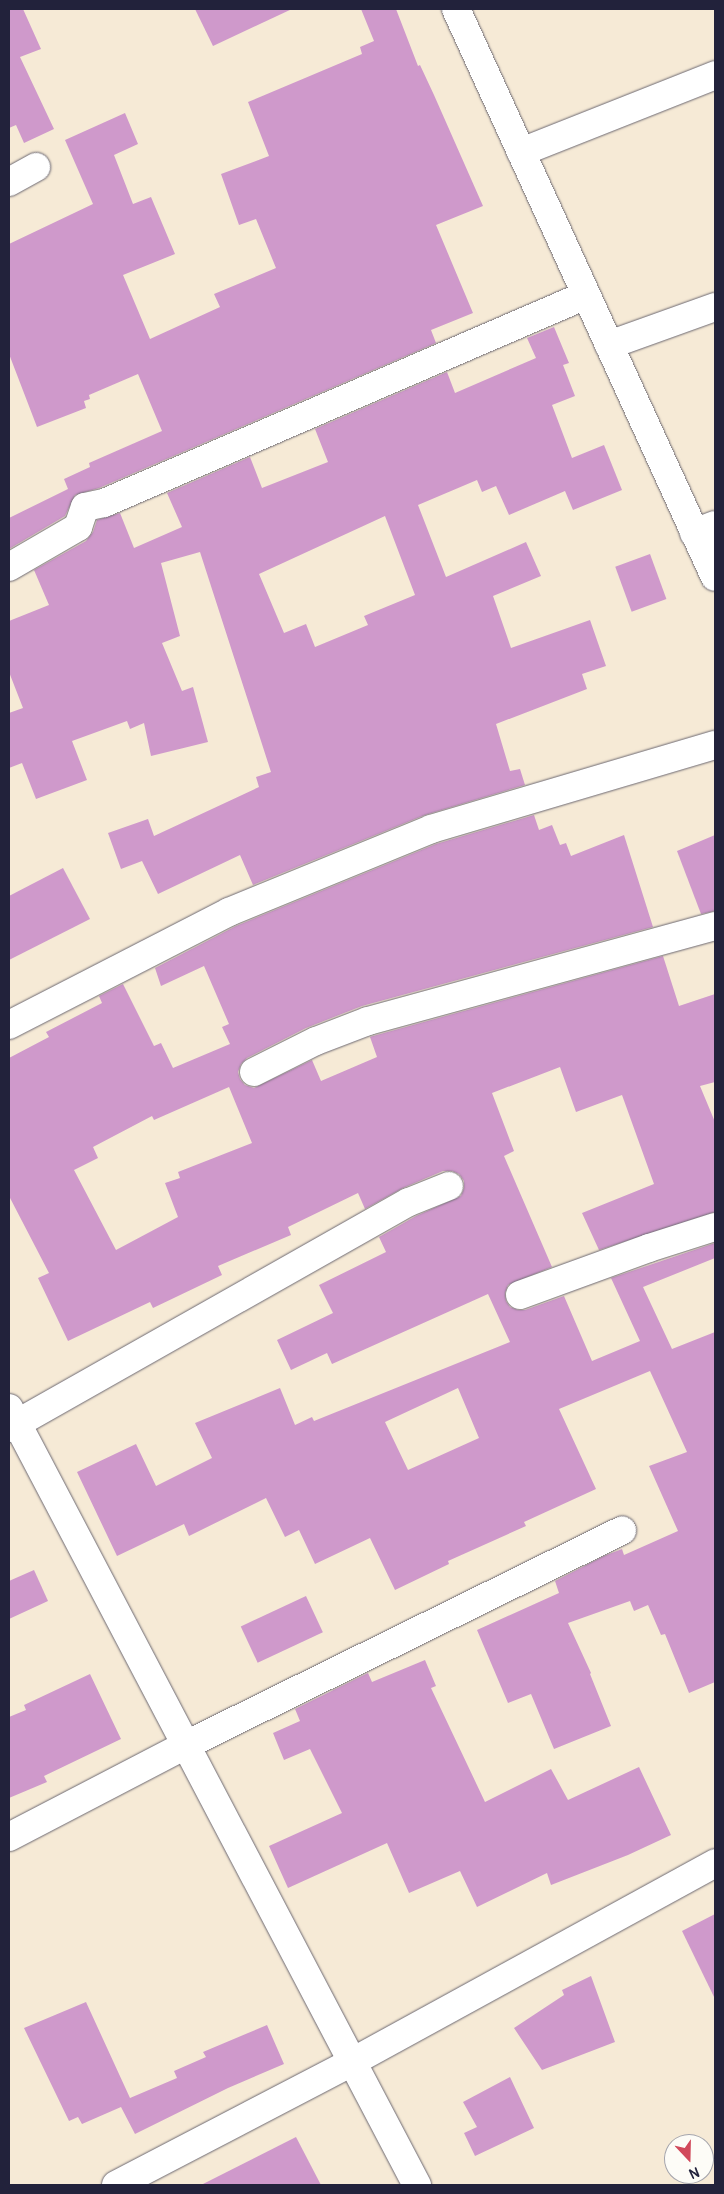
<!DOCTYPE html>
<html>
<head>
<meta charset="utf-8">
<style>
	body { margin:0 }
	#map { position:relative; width:724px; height:2194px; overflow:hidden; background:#f6ead6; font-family:Pangolin,sans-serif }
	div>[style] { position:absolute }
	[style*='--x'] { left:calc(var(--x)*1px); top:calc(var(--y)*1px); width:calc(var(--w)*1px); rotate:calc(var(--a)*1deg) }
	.building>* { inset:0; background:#cf99cb; transform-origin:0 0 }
	.roads { filter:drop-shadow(0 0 1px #6c6871) drop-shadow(0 0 1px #6c6871) }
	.minor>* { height:28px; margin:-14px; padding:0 14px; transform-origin:14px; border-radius:14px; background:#fff }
	.primary>* { height:28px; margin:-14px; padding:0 14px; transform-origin:14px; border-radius:14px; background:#fff }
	span { translate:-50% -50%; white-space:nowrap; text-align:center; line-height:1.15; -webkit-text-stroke:5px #fdfcf7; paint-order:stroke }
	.frame { position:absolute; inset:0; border:10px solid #22223b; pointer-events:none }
	.north { position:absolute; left:664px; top:2134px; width:50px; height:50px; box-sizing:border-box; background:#fdfcf7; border:1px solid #a5a5ac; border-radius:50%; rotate:159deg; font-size:14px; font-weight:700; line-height:20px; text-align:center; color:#22223b }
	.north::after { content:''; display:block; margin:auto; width:18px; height:22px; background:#d1495b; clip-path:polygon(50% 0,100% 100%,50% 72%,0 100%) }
</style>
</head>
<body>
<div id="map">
	<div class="building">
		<i style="clip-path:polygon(9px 9px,23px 9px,41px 49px,20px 57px,54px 129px,24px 143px,16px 125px,9px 128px)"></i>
		<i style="clip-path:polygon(195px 9px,292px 9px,213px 46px)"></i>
		<i style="clip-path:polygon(361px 9px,396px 9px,418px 66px,420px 65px,434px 95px,483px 206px,436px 225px,473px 313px,431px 330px,436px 343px,99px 488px,75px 495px,65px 516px,9px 549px,9px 518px,68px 489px,64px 479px,90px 467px,89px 463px,162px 431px,138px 374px,89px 395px,90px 399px,84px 401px,86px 408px,37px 427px,9px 354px,9px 244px,93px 204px,65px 140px,125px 113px,138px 144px,114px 155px,133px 204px,151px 197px,175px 254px,123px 275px,150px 339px,220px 307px,214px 294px,276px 268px,256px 219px,239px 225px,221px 174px,269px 156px,248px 102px,362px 54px,360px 47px,374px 41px)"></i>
		<i style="clip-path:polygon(evenodd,554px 327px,569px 363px,563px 365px,575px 396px,552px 405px,572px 458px,604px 445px,622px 490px,573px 510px,565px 491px,509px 515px,496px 486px,482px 492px,477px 480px,418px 505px,446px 577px,526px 542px,541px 576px,493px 596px,511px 648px,590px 620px,606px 666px,582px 674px,587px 689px,496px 724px,510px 771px,520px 769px,525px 785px,425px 815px,253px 885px,240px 855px,158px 894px,142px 861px,121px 869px,108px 833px,148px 819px,154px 836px,259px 787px,256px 777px,271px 772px,200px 552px,161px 563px,180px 636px,162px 643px,182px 691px,193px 687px,208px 742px,151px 756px,144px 723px,130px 729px,127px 721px,72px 741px,87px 780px,36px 799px,22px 763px,9px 768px,9px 713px,23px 708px,9px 672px,9px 621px,49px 605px,34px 570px,86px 541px,93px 532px,97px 520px,120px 513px,134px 548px,182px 527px,167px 493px,250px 457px,262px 488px,328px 462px,315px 429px,447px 372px,455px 393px,536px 358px,527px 338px,554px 327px,385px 516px,415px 595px,364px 616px,368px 625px,315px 647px,306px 624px,284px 633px,259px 574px,385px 516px)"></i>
		<i style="left:650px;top:554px;width:48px;height:37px;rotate:70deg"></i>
		<i style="clip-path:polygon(evenodd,534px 815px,539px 830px,552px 825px,560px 845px,566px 843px,571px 856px,624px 835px,653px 927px,362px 1006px,306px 1028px,247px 1058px,241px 1064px,238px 1072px,240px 1079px,245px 1085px,254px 1088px,312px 1060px,321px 1081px,377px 1057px,370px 1037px,373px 1036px,663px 956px,679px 1006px,715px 994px,715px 1082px,700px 1086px,715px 1122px,715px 1212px,599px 1250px,582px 1213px,654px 1184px,622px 1095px,576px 1112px,560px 1067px,492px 1093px,514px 1151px,504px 1156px,552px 1267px,508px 1285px,505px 1293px,506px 1301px,510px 1307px,518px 1310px,525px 1310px,564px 1296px,592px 1361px,640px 1341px,611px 1278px,715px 1243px,715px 1258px,643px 1287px,672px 1349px,715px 1332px,715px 1682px,689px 1693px,665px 1634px,661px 1635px,648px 1605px,634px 1611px,630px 1601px,568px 1623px,591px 1673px,590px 1674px,611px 1726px,554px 1749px,531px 1694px,508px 1703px,477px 1630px,559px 1593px,555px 1581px,604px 1556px,622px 1549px,624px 1555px,678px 1531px,649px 1466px,687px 1452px,650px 1371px,559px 1409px,596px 1489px,524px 1522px,526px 1526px,448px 1561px,449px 1564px,395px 1590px,370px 1538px,315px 1564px,299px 1530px,285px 1537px,266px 1498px,189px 1536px,184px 1524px,117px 1556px,77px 1472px,136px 1444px,156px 1486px,212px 1458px,195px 1423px,280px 1388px,295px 1425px,312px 1417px,314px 1421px,510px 1342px,488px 1294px,332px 1364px,327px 1353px,291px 1370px,277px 1340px,333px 1313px,319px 1285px,386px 1252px,379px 1237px,416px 1216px,461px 1196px,464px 1188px,464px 1181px,459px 1174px,452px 1171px,443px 1171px,403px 1188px,365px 1209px,358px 1193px,288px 1227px,291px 1235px,218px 1266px,222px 1275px,153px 1308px,150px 1302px,68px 1341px,38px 1278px,49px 1273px,9px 1196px,9px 1058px,49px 1037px,46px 1032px,102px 1003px,99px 996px,123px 984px,154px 1046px,161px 1043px,173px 1068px,230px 1044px,222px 1027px,229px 1024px,204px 966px,161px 986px,155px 968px,236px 926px,436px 844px,534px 815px,229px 1087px,252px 1143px,178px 1172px,180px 1178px,165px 1183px,178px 1217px,116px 1250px,74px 1170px,98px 1158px,93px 1147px,152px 1116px,154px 1120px,229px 1087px,534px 815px,458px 1388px,479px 1438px,408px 1470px,385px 1422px,458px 1388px)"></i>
		<i style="clip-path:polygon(715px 835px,715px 911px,701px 914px,677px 851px)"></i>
		<i style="clip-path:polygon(63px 868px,90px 919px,9px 960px,9px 896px)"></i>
		<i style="clip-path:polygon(34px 1570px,48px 1601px,9px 1619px,9px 1581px)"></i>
		<i style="left:306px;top:1596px;width:40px;height:72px;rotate:65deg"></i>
		<i style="clip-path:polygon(425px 1660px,436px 1686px,431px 1688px,485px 1802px,551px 1769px,568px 1800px,639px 1767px,671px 1835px,628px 1855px,551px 1885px,547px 1873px,477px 1907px,460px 1871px,409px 1893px,387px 1843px,288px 1888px,269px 1846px,342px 1813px,310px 1749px,284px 1760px,273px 1733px,300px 1721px,295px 1709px,368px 1673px,372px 1682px)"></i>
		<i style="clip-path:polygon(90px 1674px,121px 1739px,44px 1776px,47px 1782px,9px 1798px,9px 1717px,26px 1710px,24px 1705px)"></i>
		<i style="clip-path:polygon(715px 1914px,715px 1999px,682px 1931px)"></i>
		<i style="clip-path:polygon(591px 1976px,615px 2042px,542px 2070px,514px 2028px,564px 1995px,562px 1990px)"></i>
		<i style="clip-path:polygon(86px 2002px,130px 2098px,177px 2078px,174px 2071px,206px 2057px,203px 2052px,267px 2025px,284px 2064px,228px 2088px,135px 2134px,121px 2107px,82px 2124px,78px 2117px,69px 2121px,24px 2028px)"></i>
		<i style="clip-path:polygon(510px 2077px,534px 2128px,475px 2156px,464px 2133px,477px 2127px,463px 2102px)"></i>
		<i style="clip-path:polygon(296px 2137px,321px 2185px,201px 2185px)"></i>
	</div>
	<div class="roads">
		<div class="minor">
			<i style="--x:521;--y:152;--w:209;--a:-21.6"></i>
			<i style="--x:9;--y:182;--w:31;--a:-29"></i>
			<i style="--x:609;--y:345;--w:113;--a:-19.7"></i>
			<i style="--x:694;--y:533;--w:22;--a:-21"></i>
			<i style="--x:9;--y:567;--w:80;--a:-30.1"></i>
			<i style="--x:78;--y:527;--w:21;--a:-71"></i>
			<i style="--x:85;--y:507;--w:19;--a:-12"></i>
			<i style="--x:104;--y:503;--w:525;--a:-23.34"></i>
			<i style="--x:9;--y:1025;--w:247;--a:-27.2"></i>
			<i style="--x:229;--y:912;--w:218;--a:-22.3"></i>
			<i style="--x:431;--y:829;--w:296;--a:-16.5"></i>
			<i style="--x:254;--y:1072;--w:69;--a:-26.6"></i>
			<i style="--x:316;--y:1041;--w:56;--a:-21"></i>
			<i style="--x:368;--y:1021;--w:360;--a:-15.3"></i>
			<i style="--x:520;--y:1295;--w:137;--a:-20"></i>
			<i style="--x:649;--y:1248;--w:69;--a:-17.7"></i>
			<i style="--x:9;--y:1408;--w:878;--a:62.3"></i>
			<i style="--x:9;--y:1428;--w:459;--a:-29.5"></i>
			<i style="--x:409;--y:1202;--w:43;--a:-21.8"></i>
			<i style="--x:9;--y:1837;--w:199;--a:-27.5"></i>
			<i style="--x:186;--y:1745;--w:486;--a:-26.2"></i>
			<i style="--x:116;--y:2185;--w:266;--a:-27.5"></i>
			<i style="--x:352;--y:2062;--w:414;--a:-28.7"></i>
		</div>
		<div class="primary">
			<i style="--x:456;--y:9;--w:624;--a:65.49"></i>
		</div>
	</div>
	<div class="frame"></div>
	<div class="north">N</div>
</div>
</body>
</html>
